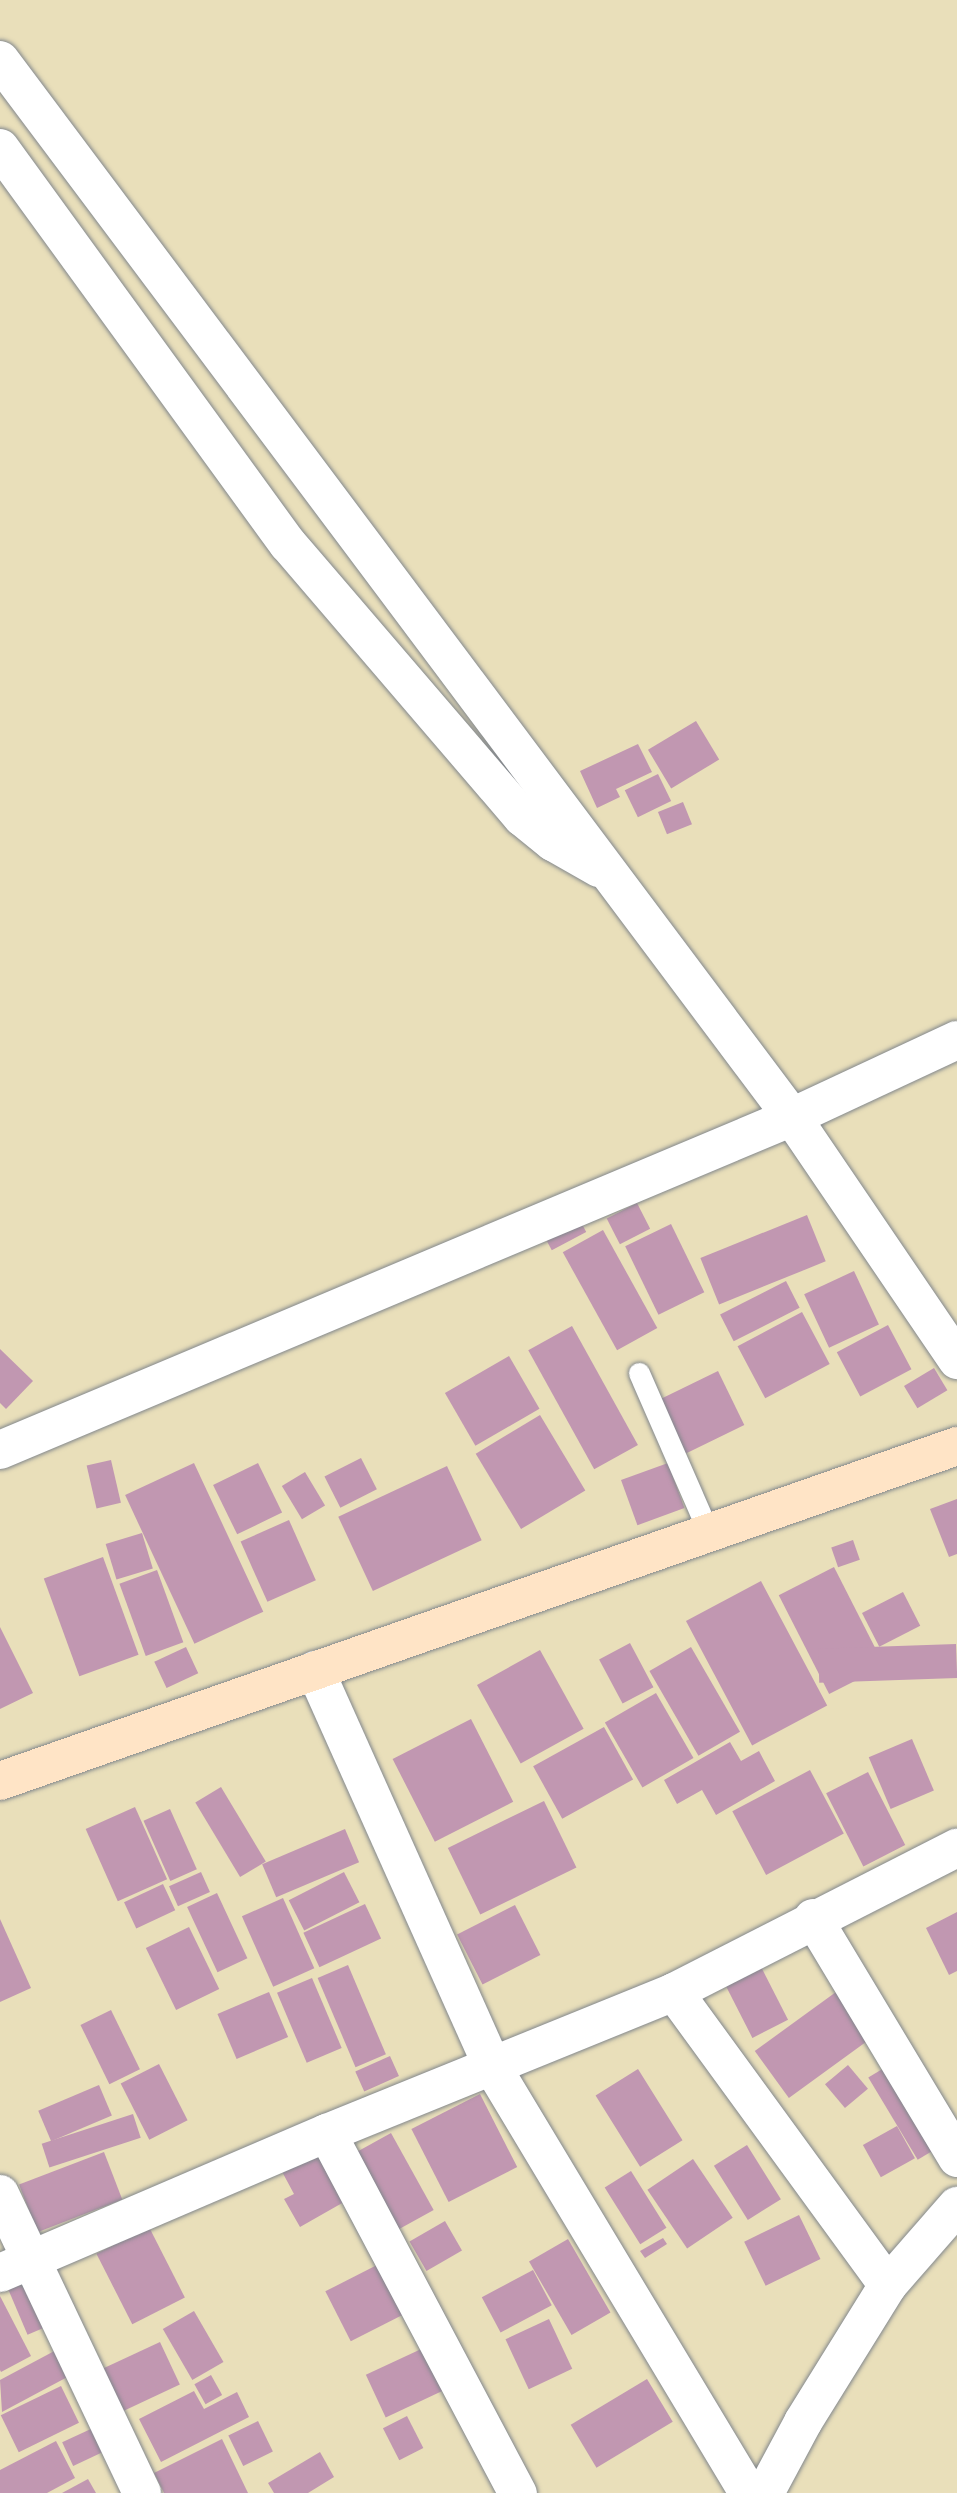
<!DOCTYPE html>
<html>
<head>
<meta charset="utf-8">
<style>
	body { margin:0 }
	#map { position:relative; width:957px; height:2493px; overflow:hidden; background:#e9dfba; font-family:"Patrick Hand",sans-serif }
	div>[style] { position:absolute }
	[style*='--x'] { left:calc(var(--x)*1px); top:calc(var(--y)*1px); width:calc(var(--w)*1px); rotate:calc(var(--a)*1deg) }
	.building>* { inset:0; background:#c197b1; transform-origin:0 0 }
	.roads { filter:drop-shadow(0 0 2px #82878c) drop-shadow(0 0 2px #82878c) }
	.service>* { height:21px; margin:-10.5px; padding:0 10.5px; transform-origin:10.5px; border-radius:10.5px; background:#fff }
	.minor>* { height:38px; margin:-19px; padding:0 19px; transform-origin:19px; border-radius:19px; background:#fff }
	.secondary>* { height:38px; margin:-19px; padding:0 19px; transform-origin:19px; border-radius:19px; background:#ffe4c6 }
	span { translate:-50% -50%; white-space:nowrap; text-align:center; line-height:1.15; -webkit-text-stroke:5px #fdfcf7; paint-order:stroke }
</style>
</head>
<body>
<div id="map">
	<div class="building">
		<i style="left:696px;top:721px;width:45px;height:56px;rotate:59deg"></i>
		<i style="clip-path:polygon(638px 744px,652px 772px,616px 789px,620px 797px,597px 808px,580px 771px)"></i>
		<i style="left:658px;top:774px;width:30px;height:37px;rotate:64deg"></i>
		<i style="left:683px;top:802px;width:24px;height:27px;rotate:68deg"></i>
		<i style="left:637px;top:1203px;width:29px;height:34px;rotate:63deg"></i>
		<i style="left:574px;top:1209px;width:26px;height:39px;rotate:62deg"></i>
		<i style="left:807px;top:1215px;width:50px;height:115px;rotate:68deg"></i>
		<i style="left:671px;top:1224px;width:76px;height:51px;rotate:64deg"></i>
		<i style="left:603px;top:1230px;width:112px;height:46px;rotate:61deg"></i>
		<i style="left:854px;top:1271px;width:59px;height:55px;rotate:65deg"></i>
		<i style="left:786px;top:1281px;width:30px;height:74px;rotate:63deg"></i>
		<i style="left:802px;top:1312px;width:59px;height:73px;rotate:62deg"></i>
		<i style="left:888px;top:1325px;width:50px;height:58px;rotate:62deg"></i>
		<i style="left:572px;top:1326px;width:136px;height:50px;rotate:61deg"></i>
		<i style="clip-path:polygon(0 1349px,33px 1381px,6px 1409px,0 1403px)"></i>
		<i style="left:509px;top:1356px;width:61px;height:74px;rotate:60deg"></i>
		<i style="left:934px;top:1368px;width:26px;height:35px;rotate:59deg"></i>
		<i style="left:718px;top:1371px;width:60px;height:65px;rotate:64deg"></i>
		<i style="left:540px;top:1415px;width:88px;height:75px;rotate:59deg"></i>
		<i style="left:361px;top:1458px;width:35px;height:41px;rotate:63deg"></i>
		<i style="left:111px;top:1460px;width:44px;height:25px;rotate:77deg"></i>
		<i style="left:194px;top:1463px;width:164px;height:76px;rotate:65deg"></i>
		<i style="left:258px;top:1463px;width:55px;height:50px;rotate:64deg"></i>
		<i style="left:668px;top:1463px;width:48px;height:50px;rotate:70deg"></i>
		<i style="left:447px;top:1466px;width:82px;height:120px;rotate:65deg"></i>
		<i style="left:305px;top:1472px;width:39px;height:27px;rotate:59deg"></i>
		<i style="clip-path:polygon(957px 1499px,957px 1554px,949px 1557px,930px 1509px)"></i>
		<i style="left:289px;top:1520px;width:66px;height:53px;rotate:66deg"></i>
		<i style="left:142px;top:1533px;width:37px;height:38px;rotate:73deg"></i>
		<i style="left:853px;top:1540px;width:21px;height:23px;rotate:71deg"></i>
		<i style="left:103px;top:1557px;width:104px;height:63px;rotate:70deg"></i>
		<i style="left:834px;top:1567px;width:111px;height:62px;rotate:63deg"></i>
		<i style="left:157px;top:1570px;width:77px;height:40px;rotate:70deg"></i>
		<i style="left:761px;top:1581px;width:141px;height:85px;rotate:62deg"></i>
		<i style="left:903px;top:1592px;width:38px;height:46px;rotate:63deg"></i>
		<i style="clip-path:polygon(0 1627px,33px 1693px,0 1709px)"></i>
		<i style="left:630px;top:1643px;width:50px;height:35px;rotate:62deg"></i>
		<i style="left:956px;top:1644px;width:34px;height:138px;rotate:88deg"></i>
		<i style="left:186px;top:1647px;width:29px;height:35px;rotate:65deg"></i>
		<i style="left:691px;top:1647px;width:98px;height:48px;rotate:60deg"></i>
		<i style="left:540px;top:1650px;width:90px;height:72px;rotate:61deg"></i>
		<i style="left:656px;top:1693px;width:75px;height:59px;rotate:60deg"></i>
		<i style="left:471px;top:1719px;width:93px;height:88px;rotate:63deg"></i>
		<i style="left:604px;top:1727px;width:60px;height:81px;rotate:61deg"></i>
		<i style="left:912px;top:1739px;width:56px;height:47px;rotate:67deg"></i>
		<i style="clip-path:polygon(730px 1742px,741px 1761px,759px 1751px,775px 1781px,716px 1815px,702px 1790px,677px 1804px,664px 1780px)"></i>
		<i style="left:810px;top:1770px;width:72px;height:88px;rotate:62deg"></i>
		<i style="left:868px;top:1772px;width:82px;height:47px;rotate:63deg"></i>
		<i style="left:221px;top:1787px;width:87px;height:30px;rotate:59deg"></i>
		<i style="left:544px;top:1801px;width:74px;height:107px;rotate:64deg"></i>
		<i style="left:135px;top:1807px;width:79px;height:54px;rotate:66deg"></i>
		<i style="left:170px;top:1809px;width:66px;height:29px;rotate:66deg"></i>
		<i style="left:345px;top:1829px;width:36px;height:90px;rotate:67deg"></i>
		<i style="left:201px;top:1872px;width:22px;height:35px;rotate:66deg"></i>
		<i style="left:344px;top:1872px;width:34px;height:62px;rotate:63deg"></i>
		<i style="left:163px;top:1884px;width:29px;height:43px;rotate:65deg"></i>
		<i style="left:217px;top:1893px;width:72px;height:33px;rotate:65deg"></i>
		<i style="left:283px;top:1898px;width:77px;height:45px;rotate:66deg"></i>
		<i style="left:365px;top:1904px;width:38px;height:68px;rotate:65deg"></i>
		<i style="left:515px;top:1905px;width:56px;height:65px;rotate:63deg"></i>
		<i style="clip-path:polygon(957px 1912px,957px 1971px,949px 1975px,926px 1928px)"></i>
		<i style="clip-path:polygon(0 1919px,31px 1988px,0 2002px)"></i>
		<i style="left:189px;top:1927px;width:69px;height:48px;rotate:64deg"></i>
		<i style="left:754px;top:1953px;width:75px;height:40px;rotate:63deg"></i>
		<i style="left:348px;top:1965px;width:97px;height:33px;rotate:67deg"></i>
		<i style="left:312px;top:1978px;width:76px;height:38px;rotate:67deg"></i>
		<i style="left:847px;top:1984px;width:58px;height:114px;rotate:54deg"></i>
		<i style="left:269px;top:1992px;width:49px;height:56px;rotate:67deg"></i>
		<i style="left:111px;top:2010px;width:66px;height:34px;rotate:64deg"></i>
		<i style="left:390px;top:2056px;width:22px;height:38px;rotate:66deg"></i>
		<i style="left:894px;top:2062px;width:96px;height:30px;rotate:59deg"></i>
		<i style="left:159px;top:2064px;width:63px;height:43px;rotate:63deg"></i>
		<i style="left:848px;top:2065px;width:31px;height:30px;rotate:50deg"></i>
		<i style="left:638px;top:2069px;width:84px;height:50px;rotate:58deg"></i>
		<i style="left:99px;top:2085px;width:33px;height:66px;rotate:67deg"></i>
		<i style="left:480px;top:2094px;width:82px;height:77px;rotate:63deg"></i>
		<i style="left:133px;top:2114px;width:25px;height:96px;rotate:72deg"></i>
		<i style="left:897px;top:2126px;width:37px;height:39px;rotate:61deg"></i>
		<i style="left:391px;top:2133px;width:88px;height:45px;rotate:61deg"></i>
		<i style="left:747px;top:2145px;width:64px;height:39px;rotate:58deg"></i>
		<i style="clip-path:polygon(323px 2148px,351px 2198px,300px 2227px,284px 2199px,294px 2194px,279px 2166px)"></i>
		<i style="left:104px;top:2152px;width:51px;height:91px;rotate:69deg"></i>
		<i style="left:693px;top:2159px;width:71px;height:55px;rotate:56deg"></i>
		<i style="left:631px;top:2171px;width:67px;height:31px;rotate:58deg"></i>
		<i style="left:799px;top:2215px;width:49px;height:61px;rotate:64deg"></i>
		<i style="left:445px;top:2221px;width:34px;height:41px;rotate:60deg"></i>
		<i style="left:149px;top:2227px;width:79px;height:59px;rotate:63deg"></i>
		<i style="clip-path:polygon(663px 2238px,667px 2244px,645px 2258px,640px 2251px)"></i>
		<i style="left:568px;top:2239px;width:85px;height:45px;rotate:60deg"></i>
		<i style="left:377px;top:2265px;width:56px;height:58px;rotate:63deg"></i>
		<i style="left:533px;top:2270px;width:40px;height:58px;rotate:62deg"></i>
		<i style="left:33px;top:2276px;width:52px;height:28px;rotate:67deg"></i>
		<i style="clip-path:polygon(0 2296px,31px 2356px,1px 2372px,0 2370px)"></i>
		<i style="left:194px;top:2311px;width:59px;height:36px;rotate:60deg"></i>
		<i style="left:549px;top:2319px;width:55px;height:48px;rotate:65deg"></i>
		<i style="left:160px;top:2342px;width:47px;height:67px;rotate:65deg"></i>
		<i style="left:432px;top:2344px;width:47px;height:73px;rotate:65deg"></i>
		<i style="clip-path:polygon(60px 2348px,73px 2374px,2px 2412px,0 2380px)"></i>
		<i style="left:211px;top:2375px;width:23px;height:19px;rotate:61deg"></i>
		<i style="left:647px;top:2379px;width:50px;height:89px;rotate:59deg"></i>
		<i style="left:61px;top:2386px;width:41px;height:67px;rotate:64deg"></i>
		<i style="clip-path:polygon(194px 2391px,204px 2409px,237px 2392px,249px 2417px,161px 2462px,139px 2419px)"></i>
		<i style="left:407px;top:2416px;width:36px;height:27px;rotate:63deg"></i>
		<i style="left:258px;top:2421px;width:34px;height:33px;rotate:64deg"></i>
		<i style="left:93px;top:2428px;width:26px;height:34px;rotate:65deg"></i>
		<i style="clip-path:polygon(222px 2439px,248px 2493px,164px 2493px,154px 2473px)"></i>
		<i style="clip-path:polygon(56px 2441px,75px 2478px,47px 2493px,0 2493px,0 2470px)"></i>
		<i style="clip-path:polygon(320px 2452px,334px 2477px,308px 2493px,274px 2493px,268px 2483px)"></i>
		<i style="clip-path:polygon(88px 2479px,96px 2493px,62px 2493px)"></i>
	</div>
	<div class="roads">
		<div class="service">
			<i style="--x:639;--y:1373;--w:175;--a:66.4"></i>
		</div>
		<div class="minor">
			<i style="--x:0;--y:60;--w:1321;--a:53.16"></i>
			<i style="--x:792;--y:1117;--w:294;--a:55.8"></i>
			<i style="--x:0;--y:148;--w:490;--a:54"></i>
			<i style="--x:288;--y:544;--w:360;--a:49.4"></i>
			<i style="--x:522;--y:817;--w:40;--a:39"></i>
			<i style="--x:553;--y:842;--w:53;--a:29.5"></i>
			<i style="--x:0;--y:1450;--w:859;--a:-22.8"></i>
			<i style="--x:792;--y:1117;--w:182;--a:-25"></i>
			<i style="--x:315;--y:1670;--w:436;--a:65.9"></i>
			<i style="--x:493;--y:2068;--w:496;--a:59"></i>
			<i style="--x:813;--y:1918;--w:280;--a:59"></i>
			<i style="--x:674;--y:1992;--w:363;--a:53.9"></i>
			<i style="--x:327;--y:2133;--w:408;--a:62.1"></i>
			<i style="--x:0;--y:2194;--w:331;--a:64.6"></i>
			<i style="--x:0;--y:2273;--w:356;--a:-23.2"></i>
			<i style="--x:327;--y:2133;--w:375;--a:-22.1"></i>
			<i style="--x:674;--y:1992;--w:318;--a:-27"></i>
			<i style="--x:765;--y:2493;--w:81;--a:-61.8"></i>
			<i style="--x:803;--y:2422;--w:161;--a:-58.2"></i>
			<i style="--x:888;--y:2285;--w:105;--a:-48.9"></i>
		</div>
		<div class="secondary">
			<i style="--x:0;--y:1781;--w:1014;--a:-19.29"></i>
		</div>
	</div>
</div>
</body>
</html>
